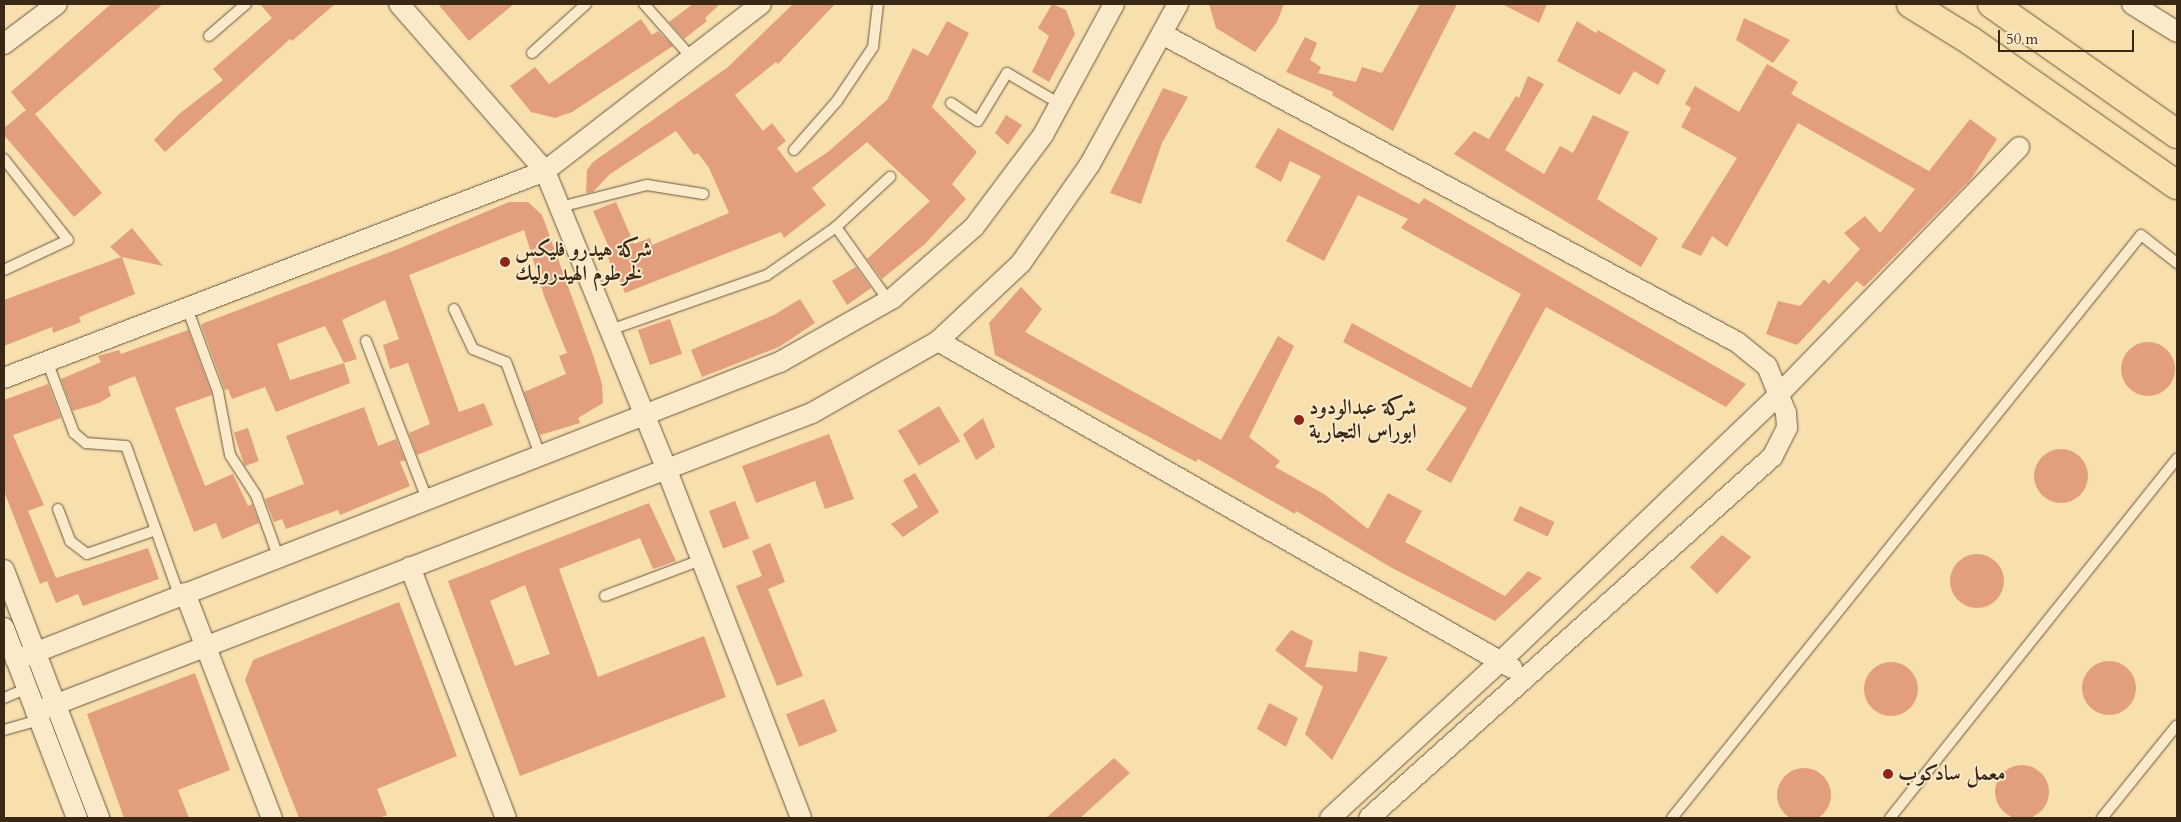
<!DOCTYPE html>
<html>
<head>
<meta charset="utf-8">
<style>
	body { margin:0 }
	#map { position:relative; width:2181px; height:822px; overflow:hidden; background:#f7dfae; font-family:Cardo,Amiri,serif }
	div>[style] { position:absolute }
	[style*='--x'] { left:calc(var(--x)*1px); top:calc(var(--y)*1px); width:calc(var(--w)*1px); rotate:calc(var(--a)*1deg) }
	.building>* { inset:0; background:#e39e7e; transform-origin:0 0 }
	.round { border-radius:50% }
	.roads { filter:drop-shadow(0 0 1px #68563c) drop-shadow(0 0 1px #68563c) }
	.service>* { height:10px; margin:-5px; padding:0 5px; transform-origin:5px; border-radius:5px; background:#faeaca }
	.minor>* { height:20px; margin:-10px; padding:0 10px; transform-origin:10px; border-radius:10px; background:#faeaca }
	.trunk>* { height:28px; margin:-14px; padding:0 14px; transform-origin:14px; border-radius:14px; background:#f7dfae }
	.dots>* { width:14px; height:14px; translate:-50% -50%; box-sizing:border-box; border:2px solid #faeaca; border-radius:50% }
	span { translate:-50% -50%; white-space:nowrap; text-align:center; line-height:1.15; -webkit-text-stroke:4px #faeaca; paint-order:stroke }
	.poi-label { font-size:21px; color:#392816; font-weight:700 }
	.left { translate:0 -50%; text-align:left }
	.frame { position:absolute; inset:0; border:5px solid #392816; pointer-events:none }
	.scale { position:absolute; left:1998px; top:30px; width:136px; height:22px; box-sizing:border-box; border:2px solid #392816; border-top:0; padding-left:6px; font-size:15px; line-height:18px; white-space:nowrap; color:#392816; -webkit-text-stroke:4px #faeaca; paint-order:stroke }
</style>
</head>
<body>
<div id="map">
	<div class="building">
		<i style="clip-path:polygon(111px 4px,163px 4px,35px 114px,102px 193px,74px 217px,4px 135px,4px 128px,26px 110px,11px 92px)"></i>
		<i style="clip-path:polygon(260px 4px,335px 4px,292px 41px,290px 39px,165px 152px,154px 140px,179px 114px,223px 80px,213px 69px,272px 18px)"></i>
		<i style="clip-path:polygon(438px 4px,514px 4px,469px 41px)"></i>
		<i style="clip-path:polygon(693px 4px,720px 4px,705px 18px,707px 21px,684px 39px,669px 22px)"></i>
		<i style="clip-path:polygon(793px 4px,835px 4px,778px 64px,776px 62px,735px 95px,763px 131px,772px 123px,786px 141px,777px 148px,796px 173px,828px 152px,887px 100px,913px 48px,928px 56px,947px 21px,969px 33px,932px 107px,977px 152px,952px 184px,966px 199px,925px 244px,882px 279px,867px 259px,930px 201px,867px 142px,812px 188px,826px 205px,784px 238px,781px 232px,625px 293px,617px 273px,614px 274px,607px 254px,611px 252px,593px 211px,616px 202px,634px 244px,650px 238px,652px 245px,729px 213px,709px 168px,698px 153px,694px 155px,676px 131px,610px 174px,593px 192px,586px 193px,587px 170px,593px 162px,728px 67px)"></i>
		<i style="clip-path:polygon(1052px 4px,1066px 10px,1075px 34px,1049px 82px,1032px 72px,1049px 36px,1038px 28px)"></i>
		<i style="clip-path:polygon(1209px 4px,1284px 4px,1277px 22px,1255px 52px,1216px 28px)"></i>
		<i style="clip-path:polygon(1420px 4px,1457px 4px,1393px 131px,1332px 95px,1333px 92px,1286px 72px,1305px 37px,1317px 43px,1310px 60px,1321px 67px,1318px 73px,1356px 82px,1362px 67px,1382px 73px)"></i>
		<i style="clip-path:polygon(1502px 4px,1547px 4px,1539px 23px)"></i>
		<i style="clip-path:polygon(1744px 18px,1790px 40px,1773px 63px,1736px 40px)"></i>
		<i style="clip-path:polygon(641px 19px,652px 35px,658px 31px,673px 46px,572px 112px,555px 118px,531px 112px,510px 86px,535px 67px,549px 84px)"></i>
		<i style="clip-path:polygon(1577px 21px,1596px 33px,1598px 30px,1666px 70px,1658px 85px,1634px 71px,1620px 95px,1557px 61px)"></i>
		<i style="clip-path:polygon(1767px 64px,1798px 82px,1791px 94px,1929px 171px,1970px 119px,1997px 139px,1971px 179px,1864px 287px,1857px 281px,1797px 345px,1766px 334px,1778px 301px,1800px 306px,1824px 279px,1829px 284px,1860px 249px,1844px 233px,1865px 216px,1880px 233px,1915px 189px,1798px 123px,1727px 247px,1712px 236px,1701px 256px,1681px 247px,1737px 158px,1681px 127px,1691px 108px,1685px 104px,1695px 86px,1739px 112px)"></i>
		<i style="clip-path:polygon(1528px 76px,1544px 84px,1505px 150px,1544px 174px,1560px 146px,1573px 153px,1593px 115px,1629px 132px,1597px 199px,1658px 238px,1641px 267px,1454px 154px,1474px 131px,1489px 139px,1516px 96px,1519px 98px)"></i>
		<i style="clip-path:polygon(1163px 88px,1188px 97px,1162px 143px,1141px 204px,1110px 193px)"></i>
		<i style="clip-path:polygon(1006px 115px,1022px 125px,1008px 145px,995px 133px)"></i>
		<i style="clip-path:polygon(1278px 128px,1419px 204px,1424px 198px,1746px 384px,1726px 407px,1546px 307px,1451px 483px,1426px 470px,1467px 408px,1343px 342px,1352px 323px,1471px 388px,1521px 294px,1401px 228px,1408px 219px,1358px 195px,1324px 261px,1286px 241px,1321px 176px,1290px 161px,1281px 182px,1255px 167px)"></i>
		<i style="clip-path:polygon(evenodd,509px 202px,528px 202px,542px 215px,593px 355px,602px 384px,603px 403px,578px 418px,580px 423px,540px 435px,524px 392px,566px 374px,559px 356px,567px 353px,544px 296px,524px 230px,409px 275px,459px 412px,484px 403px,493px 425px,417px 455px,409px 433px,430px 424px,408px 363px,390px 369px,383px 345px,399px 339px,385px 300px,342px 320px,357px 359px,344px 363px,350px 383px,276px 412px,265px 387px,232px 399px,228px 389px,225px 390px,201px 325px,204px 323px,398px 249px,509px 202px,325px 326px,344px 363px,290px 380px,277px 344px,325px 326px)"></i>
		<i style="clip-path:polygon(132px 228px,163px 266px,122px 257px,135px 294px,79px 317px,81px 322px,53px 333px,52px 327px,4px 346px,4px 300px,121px 257px,110px 247px)"></i>
		<i style="clip-path:polygon(856px 267px,871px 288px,847px 305px,832px 281px)"></i>
		<i style="clip-path:polygon(1021px 287px,1042px 309px,1025px 332px,1221px 440px,1278px 336px,1294px 346px,1249px 437px,1280px 461px,1275px 467px,1324px 494px,1368px 529px,1388px 493px,1422px 511px,1405px 542px,1505px 596px,1528px 571px,1542px 578px,1495px 621px,1392px 568px,1296px 511px,1295px 514px,1198px 459px,1196px 462px,995px 355px,989px 323px)"></i>
		<i style="clip-path:polygon(800px 299px,815px 323px,779px 347px,702px 377px,691px 350px,774px 315px)"></i>
		<i style="left:670px;top:319px;width:37px;height:34px;rotate:71deg"></i>
		<i style="clip-path:polygon(188px 330px,212px 395px,175px 408px,181px 424px,205px 486px,233px 474px,248px 506px,252px 504px,259px 523px,222px 539px,216px 523px,194px 532px,135px 376px,108px 387px,111px 396px,99px 403px,73px 411px,61px 379px,101px 362px,98px 356px,119px 350px,121px 354px)"></i>
		<i class="round" style="left:2121px;top:342px;width:54px;height:54px"></i>
		<i style="clip-path:polygon(48px 384px,61px 418px,13px 435px,44px 505px,28px 511px,56px 578px,148px 548px,159px 579px,83px 606px,78px 594px,56px 603px,47px 581px,40px 584px,4px 491px,4px 400px)"></i>
		<i style="left:939px;top:406px;width:41px;height:48px;rotate:59deg"></i>
		<i style="clip-path:polygon(364px 407px,378px 446px,396px 439px,405px 460px,400px 462px,410px 486px,340px 515px,338px 510px,286px 529px,282px 519px,274px 522px,265px 499px,304px 484px,286px 436px)"></i>
		<i style="clip-path:polygon(983px 418px,995px 447px,976px 460px,963px 434px)"></i>
		<i style="left:248px;top:428px;width:35px;height:15px;rotate:72deg"></i>
		<i style="clip-path:polygon(829px 434px,854px 499px,825px 509px,815px 481px,756px 503px,742px 466px)"></i>
		<i class="round" style="left:2034px;top:449px;width:54px;height:54px"></i>
		<i style="clip-path:polygon(915px 473px,939px 512px,903px 537px,891px 524px,918px 507px,903px 480px)"></i>
		<i style="left:735px;top:501px;width:40px;height:28px;rotate:69deg"></i>
		<i style="clip-path:polygon(evenodd,649px 503px,676px 561px,653px 569px,640px 538px,559px 569px,598px 677px,704px 636px,726px 697px,520px 776px,448px 581px,649px 503px,525px 585px,550px 654px,515px 666px,490px 601px,525px 585px)"></i>
		<i style="left:1520px;top:506px;width:38px;height:16px;rotate:25deg"></i>
		<i style="clip-path:polygon(1722px 535px,1751px 557px,1717px 594px,1690px 567px)"></i>
		<i style="clip-path:polygon(770px 543px,785px 582px,768px 589px,803px 676px,777px 686px,736px 586px,762px 576px,752px 551px)"></i>
		<i class="round" style="left:1950px;top:554px;width:54px;height:54px"></i>
		<i style="clip-path:polygon(399px 602px,457px 756px,377px 789px,387px 815px,379px 818px,299px 818px,245px 680px,253px 660px)"></i>
		<i style="clip-path:polygon(1291px 630px,1313px 641px,1305px 667px,1357px 672px,1359px 651px,1388px 657px,1332px 760px,1305px 734px,1323px 687px,1275px 650px)"></i>
		<i class="round" style="left:2082px;top:661px;width:54px;height:54px"></i>
		<i class="round" style="left:1864px;top:662px;width:54px;height:54px"></i>
		<i style="clip-path:polygon(195px 673px,230px 770px,178px 790px,189px 818px,124px 818px,87px 714px)"></i>
		<i style="left:824px;top:699px;width:35px;height:41px;rotate:68deg"></i>
		<i style="clip-path:polygon(1269px 703px,1298px 718px,1286px 747px,1257px 729px)"></i>
		<i style="clip-path:polygon(1114px 758px,1130px 773px,1080px 818px,1046px 818px)"></i>
		<i class="round" style="left:1995px;top:765px;width:54px;height:54px"></i>
		<i class="round" style="left:1777px;top:768px;width:54px;height:54px"></i>
	</div>
	<div class="roads">
		<div class="service">
			<i style="--x:644;--y:4;--w:72;--a:48.4"></i>
			<i style="--x:209;--y:36;--w:49;--a:-40.9"></i>
			<i style="--x:532;--y:53;--w:73;--a:-42.2"></i>
			<i style="--x:951;--y:103;--w:32;--a:34"></i>
			<i style="--x:978;--y:121;--w:56;--a:-58.9"></i>
			<i style="--x:1007;--y:73;--w:61;--a:30.3"></i>
			<i style="--x:794;--y:150;--w:65;--a:-48.7"></i>
			<i style="--x:837;--y:101;--w:65;--a:-56.3"></i>
			<i style="--x:873;--y:47;--w:43;--a:-83.4"></i>
			<i style="--x:4;--y:159;--w:103;--a:51.7"></i>
			<i style="--x:68;--y:240;--w:71;--a:154.9"></i>
			<i style="--x:560;--y:207;--w:90;--a:-14.2"></i>
			<i style="--x:647;--y:185;--w:57;--a:9.1"></i>
			<i style="--x:836;--y:227;--w:90;--a:54.5"></i>
			<i style="--x:187;--y:308;--w:90;--a:69.7"></i>
			<i style="--x:218;--y:392;--w:64;--a:79.2"></i>
			<i style="--x:230;--y:455;--w:48;--a:57"></i>
			<i style="--x:256;--y:495;--w:65;--a:70.2"></i>
			<i style="--x:454;--y:309;--w:44;--a:64.6"></i>
			<i style="--x:473;--y:349;--w:35;--a:22"></i>
			<i style="--x:506;--y:362;--w:99;--a:69.9"></i>
			<i style="--x:610;--y:330;--w:166;--a:-19.3"></i>
			<i style="--x:767;--y:275;--w:84;--a:-34.8"></i>
			<i style="--x:836;--y:227;--w:74;--a:-42.8"></i>
			<i style="--x:366;--y:341;--w:169;--a:68.9"></i>
			<i style="--x:47;--y:361;--w:77;--a:69.4"></i>
			<i style="--x:74;--y:433;--w:16;--a:40"></i>
			<i style="--x:86;--y:443;--w:40;--a:4.3"></i>
			<i style="--x:126;--y:446;--w:158;--a:70.4"></i>
			<i style="--x:58;--y:509;--w:34;--a:69"></i>
			<i style="--x:70;--y:541;--w:21;--a:37"></i>
			<i style="--x:87;--y:554;--w:73;--a:-19.2"></i>
			<i style="--x:605;--y:596;--w:103;--a:-20.6"></i>
			<i style="--x:4;--y:698;--w:25;--a:-23"></i>
			<i style="--x:4;--y:730;--w:36;--a:-16"></i>
			<i style="--x:1672;--y:818;--w:748;--a:-51.18"></i>
			<i style="--x:2141;--y:235;--w:46;--a:37.9"></i>
			<i style="--x:1890;--y:818;--w:460;--a:-51.4"></i>
			<i style="--x:2102;--y:818;--w:119;--a:-51.1"></i>
		</div>
		<div class="minor">
			<i style="--x:399;--y:4;--w:222;--a:48.8"></i>
			<i style="--x:545;--y:171;--w:321;--a:67.8"></i>
			<i style="--x:666;--y:468;--w:375;--a:68.9"></i>
			<i style="--x:2132;--y:4;--w:53;--a:31.9"></i>
			<i style="--x:1162;--y:34;--w:652;--a:28.18"></i>
			<i style="--x:1737;--y:342;--w:38;--a:39"></i>
			<i style="--x:1767;--y:366;--w:51;--a:68"></i>
			<i style="--x:1786;--y:413;--w:15;--a:86"></i>
			<i style="--x:1787;--y:428;--w:33;--a:117"></i>
			<i style="--x:1772;--y:457;--w:541;--a:138.15"></i>
			<i style="--x:4;--y:44;--w:66;--a:-37"></i>
			<i style="--x:938;--y:341;--w:661;--a:29.67"></i>
			<i style="--x:4;--y:378;--w:579;--a:-20.94"></i>
			<i style="--x:545;--y:171;--w:273;--a:-37.7"></i>
			<i style="--x:410;--y:567;--w:269;--a:69.1"></i>
			<i style="--x:4;--y:570;--w:266;--a:69"></i>
			<i style="--x:185;--y:593;--w:241;--a:68.9"></i>
			<i style="--x:4;--y:628;--w:204;--a:69"></i>
			<i style="--x:16;--y:660;--w:820;--a:-21.31"></i>
			<i style="--x:780;--y:362;--w:130;--a:-29.5"></i>
			<i style="--x:893;--y:298;--w:108;--a:-41.2"></i>
			<i style="--x:974;--y:227;--w:115;--a:-53.1"></i>
			<i style="--x:1043;--y:135;--w:149;--a:-61.5"></i>
			<i style="--x:36;--y:712;--w:832;--a:-21.07"></i>
			<i style="--x:812;--y:413;--w:145;--a:-29.7"></i>
			<i style="--x:938;--y:341;--w:114;--a:-43.2"></i>
			<i style="--x:1021;--y:263;--w:121;--a:-55.1"></i>
			<i style="--x:1090;--y:164;--w:183;--a:-61.2"></i>
			<i style="--x:1330;--y:818;--w:232;--a:-42.6"></i>
			<i style="--x:1501;--y:661;--w:387;--a:-43.8"></i>
			<i style="--x:1780;--y:393;--w:343;--a:-45.8"></i>
		</div>
		<div class="trunk">
			<i style="--x:1911;--y:4;--w:70;--a:31.7"></i>
			<i style="--x:1971;--y:41;--w:251;--a:35"></i>
			<i style="--x:1992;--y:4;--w:226;--a:35.1"></i>
		</div>
	</div>
	<div class="dots">
		<i style="left:505px;top:262px;background:#8f2418"></i>
		<i style="left:1299px;top:420px;background:#8f2418"></i>
		<i style="left:1888px;top:774px;background:#8f2418"></i>
	</div>
	<div class="poi-label">
		<span class="left" style="left:515px;top:262px">شركة هيدرو فليكس<br>لخرطوم الهيدروليك</span>
		<span class="left" style="left:1309px;top:420px">شركة عبدالودود<br>ابوراس التجارية</span>
		<span class="left" style="left:1898px;top:774px">معمل سادكوب</span>
	</div>
	<div class="frame"></div>
	<div class="scale">50 m</div>
</div>
</body>
</html>
